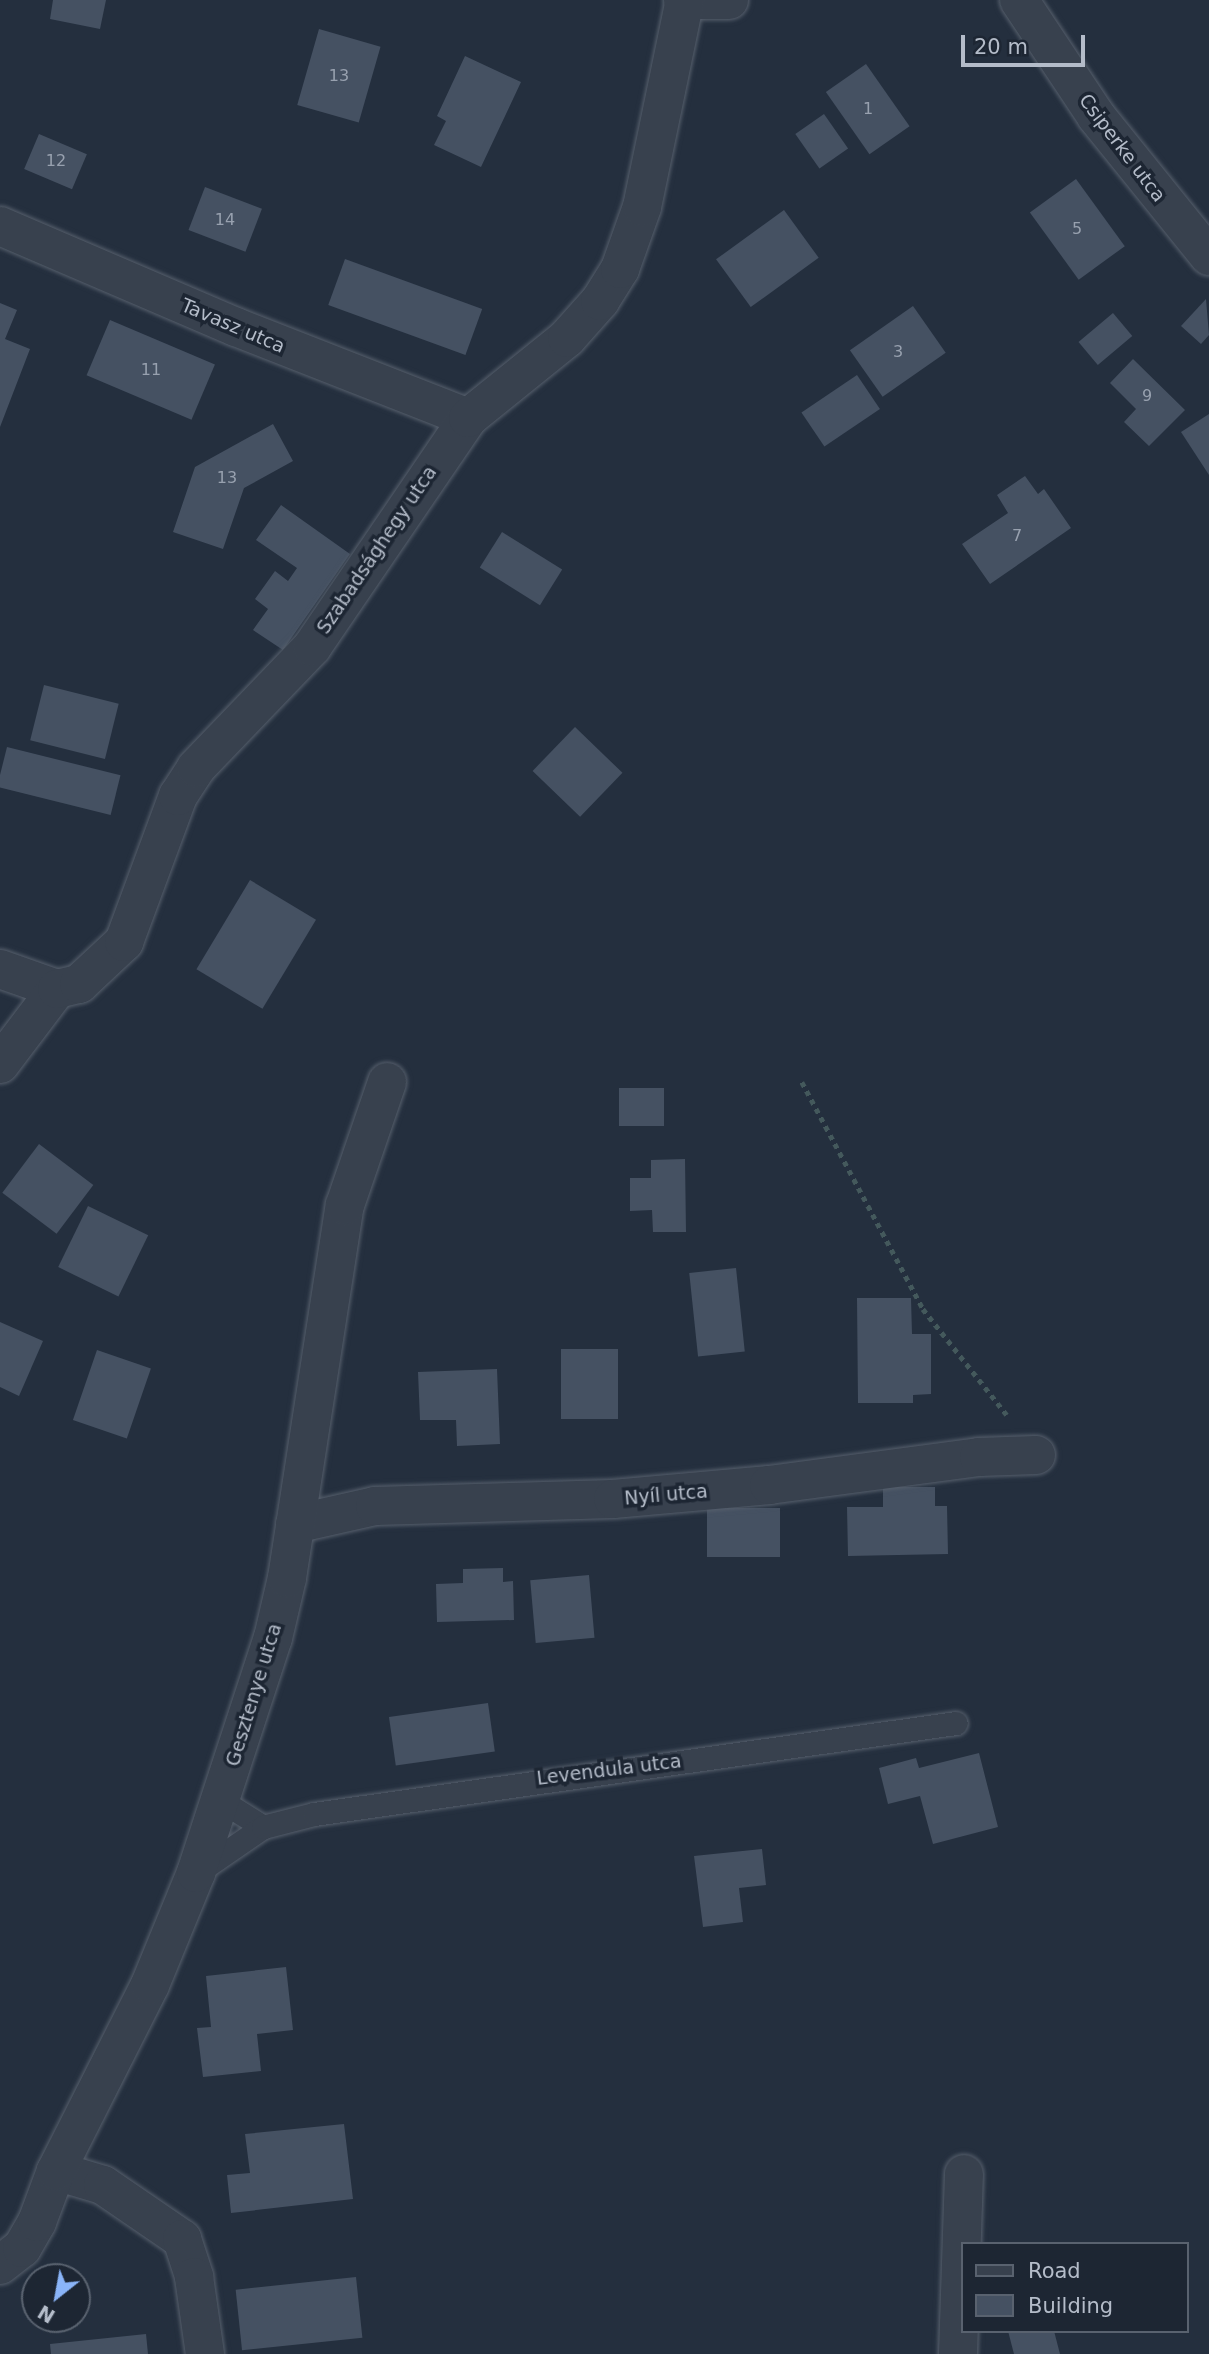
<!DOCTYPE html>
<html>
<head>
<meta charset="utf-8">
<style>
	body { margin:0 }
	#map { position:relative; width:1209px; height:2354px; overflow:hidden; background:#242f3e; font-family:"DejaVu Sans",sans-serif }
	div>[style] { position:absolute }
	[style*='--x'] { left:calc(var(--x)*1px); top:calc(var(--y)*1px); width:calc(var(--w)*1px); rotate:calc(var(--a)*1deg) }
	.building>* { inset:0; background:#455162; transform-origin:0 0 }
	.path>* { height:4.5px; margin-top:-2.25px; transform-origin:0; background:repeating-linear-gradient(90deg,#44595c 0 5px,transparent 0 10px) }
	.roads { filter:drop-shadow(0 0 2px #565f6c) drop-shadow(0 0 2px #565f6c) }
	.lane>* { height:23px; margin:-11.5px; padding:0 11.5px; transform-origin:11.5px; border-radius:11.5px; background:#38414e }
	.street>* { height:38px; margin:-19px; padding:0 19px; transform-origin:19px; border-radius:19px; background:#38414e }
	span { translate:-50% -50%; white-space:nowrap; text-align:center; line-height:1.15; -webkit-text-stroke:7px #1d2633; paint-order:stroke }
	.number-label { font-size:16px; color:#98a1af }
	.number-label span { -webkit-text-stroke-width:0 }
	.street-label { font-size:19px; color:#b4bcc9 }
	.legend { position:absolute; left:961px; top:2242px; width:228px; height:91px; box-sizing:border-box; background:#1d2633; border:2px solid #59626f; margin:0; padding:9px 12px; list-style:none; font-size:21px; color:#b4bcc9 }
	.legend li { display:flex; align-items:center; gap:14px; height:35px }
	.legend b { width:35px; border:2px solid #59626f }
	.north { position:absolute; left:21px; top:2263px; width:70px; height:70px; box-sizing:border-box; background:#1d2633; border:2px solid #59626f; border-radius:50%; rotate:211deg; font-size:19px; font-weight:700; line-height:28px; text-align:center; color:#b4bcc9 }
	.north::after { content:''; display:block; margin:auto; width:24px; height:32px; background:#8ab4f8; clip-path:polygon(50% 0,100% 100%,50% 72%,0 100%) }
	.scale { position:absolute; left:961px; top:35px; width:124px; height:32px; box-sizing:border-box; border:4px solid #b4bcc9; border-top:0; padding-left:9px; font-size:21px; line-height:24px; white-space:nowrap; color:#b4bcc9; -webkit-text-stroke:5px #1d2633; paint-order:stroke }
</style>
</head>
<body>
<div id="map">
	<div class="building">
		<i style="clip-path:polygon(53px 0,106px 0,100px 29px,50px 19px)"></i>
		<i style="left:319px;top:29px;width:64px;height:79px;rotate:16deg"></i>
		<i style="clip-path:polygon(465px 56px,521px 82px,481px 167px,434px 145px,446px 121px,437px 116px)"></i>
		<i style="left:866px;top:64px;width:76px;height:49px;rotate:55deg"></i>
		<i style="left:824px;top:114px;width:42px;height:35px;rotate:55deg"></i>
		<i style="left:39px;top:134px;width:52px;height:38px;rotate:23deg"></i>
		<i style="left:1076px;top:179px;width:83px;height:57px;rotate:54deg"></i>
		<i style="left:205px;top:187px;width:61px;height:46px;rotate:21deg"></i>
		<i style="left:784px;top:210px;width:59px;height:84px;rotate:54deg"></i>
		<i style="left:345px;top:259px;width:146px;height:49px;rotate:20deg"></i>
		<i style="clip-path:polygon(1206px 299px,1209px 335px,1201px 344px,1181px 326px)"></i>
		<i style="clip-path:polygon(0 303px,17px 310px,5px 339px,30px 349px,0 427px)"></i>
		<i style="left:913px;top:306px;width:57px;height:77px;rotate:55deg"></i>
		<i style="left:1113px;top:313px;width:30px;height:45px;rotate:50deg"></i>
		<i style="left:110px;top:320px;width:114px;height:60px;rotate:23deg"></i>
		<i style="clip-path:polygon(1133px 359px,1185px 410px,1149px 446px,1124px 422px,1136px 409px,1110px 383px)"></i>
		<i style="left:857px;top:375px;width:41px;height:67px;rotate:56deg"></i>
		<i style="clip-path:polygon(1209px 414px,1209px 475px,1181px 432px)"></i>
		<i style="clip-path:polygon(273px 424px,293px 461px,244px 488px,223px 549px,173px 532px,195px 467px)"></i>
		<i style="clip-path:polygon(1025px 476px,1038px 494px,1044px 489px,1071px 528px,990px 584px,962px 544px,1008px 513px,997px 495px)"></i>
		<i style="clip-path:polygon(281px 505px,350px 554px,283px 650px,253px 630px,268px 609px,255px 599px,275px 571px,288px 581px,297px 568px,256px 540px)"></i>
		<i style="left:502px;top:532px;width:71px;height:42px;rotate:32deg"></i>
		<i style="left:44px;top:685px;width:77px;height:57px;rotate:14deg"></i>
		<i style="left:575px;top:727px;width:66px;height:61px;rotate:44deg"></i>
		<i style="left:7px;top:747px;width:117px;height:41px;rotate:14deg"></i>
		<i style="left:250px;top:880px;width:77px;height:104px;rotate:31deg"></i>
		<i style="left:664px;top:1088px;width:38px;height:45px;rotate:90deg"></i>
		<i style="left:39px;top:1144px;width:68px;height:61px;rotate:37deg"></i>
		<i style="clip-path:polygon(685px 1159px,686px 1232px,653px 1232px,652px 1210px,630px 1211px,630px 1178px,651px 1178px,651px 1160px)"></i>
		<i style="left:88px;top:1206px;width:67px;height:68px;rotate:26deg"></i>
		<i style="left:736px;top:1268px;width:84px;height:47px;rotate:84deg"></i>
		<i style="clip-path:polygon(857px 1298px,911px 1298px,912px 1334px,931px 1334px,931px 1394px,913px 1395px,913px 1403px,858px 1403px)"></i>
		<i style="clip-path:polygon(0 1322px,43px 1341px,19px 1396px,0 1387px)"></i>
		<i style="left:561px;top:1349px;width:57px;height:70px"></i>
		<i style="left:97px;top:1350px;width:57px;height:74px;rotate:19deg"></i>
		<i style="clip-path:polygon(497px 1369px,500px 1444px,457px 1446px,456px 1420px,420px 1420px,418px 1372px)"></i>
		<i style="clip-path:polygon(883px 1487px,935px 1487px,935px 1506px,947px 1506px,948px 1554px,848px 1556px,847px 1507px,883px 1507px)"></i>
		<i style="left:780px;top:1508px;width:49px;height:73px;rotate:90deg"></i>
		<i style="clip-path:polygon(503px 1568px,503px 1582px,513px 1581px,514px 1620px,437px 1622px,436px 1584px,463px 1583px,463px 1569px)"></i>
		<i style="left:589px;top:1575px;width:63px;height:59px;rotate:85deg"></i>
		<i style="left:488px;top:1703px;width:49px;height:100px;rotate:82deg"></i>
		<i style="clip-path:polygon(979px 1753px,998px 1827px,933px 1844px,920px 1796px,888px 1804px,879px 1768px,916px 1758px,919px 1768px)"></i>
		<i style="clip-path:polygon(762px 1849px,766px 1885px,739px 1888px,743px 1922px,703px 1927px,694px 1856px)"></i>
		<i style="clip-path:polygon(286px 1967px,293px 2030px,257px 2034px,261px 2071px,203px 2077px,197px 2028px,211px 2027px,206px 1976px)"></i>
		<i style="clip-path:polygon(344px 2124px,353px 2199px,231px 2213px,227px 2175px,250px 2173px,245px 2134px)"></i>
		<i style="left:356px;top:2277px;width:61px;height:121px;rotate:84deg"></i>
		<i style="clip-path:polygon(1008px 2331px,1054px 2331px,1060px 2354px,1014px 2354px)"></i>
		<i style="clip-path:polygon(146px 2334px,148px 2354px,51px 2354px,50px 2344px)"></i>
	</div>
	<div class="path">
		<i style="--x:802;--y:1082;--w:257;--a:61.9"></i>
		<i style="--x:923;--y:1309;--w:135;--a:51.6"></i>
	</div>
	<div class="roads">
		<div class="lane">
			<i style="--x:220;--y:1800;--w:51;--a:32.1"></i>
			<i style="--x:199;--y:1871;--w:78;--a:-34.5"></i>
			<i style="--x:263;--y:1827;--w:53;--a:-14.3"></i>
			<i style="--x:314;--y:1814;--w:648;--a:-8.07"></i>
		</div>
		<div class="street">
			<i style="--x:683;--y:0;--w:46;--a:0"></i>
			<i style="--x:1019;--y:0;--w:139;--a:56.4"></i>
			<i style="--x:1096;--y:116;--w:180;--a:51.1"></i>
			<i style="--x:0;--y:226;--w:257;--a:23.2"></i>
			<i style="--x:236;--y:327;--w:249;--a:21.4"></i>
			<i style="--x:0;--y:969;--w:60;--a:19.3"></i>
			<i style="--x:0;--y:1064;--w:94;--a:-52.8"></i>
			<i style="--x:57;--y:989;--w:23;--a:-13"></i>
			<i style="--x:79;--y:984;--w:62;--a:-43"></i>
			<i style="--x:124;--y:942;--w:156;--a:-69.7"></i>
			<i style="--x:178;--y:796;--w:33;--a:-57"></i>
			<i style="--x:196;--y:768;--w:168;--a:-46.2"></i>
			<i style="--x:312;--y:647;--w:277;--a:-55.7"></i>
			<i style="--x:468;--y:418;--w:127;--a:-38.9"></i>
			<i style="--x:567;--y:338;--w:50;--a:-48.3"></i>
			<i style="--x:600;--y:301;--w:38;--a:-58"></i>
			<i style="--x:620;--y:269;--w:66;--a:-70.5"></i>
			<i style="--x:642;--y:207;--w:211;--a:-78.3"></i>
			<i style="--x:295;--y:1524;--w:82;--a:-12.7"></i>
			<i style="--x:375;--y:1506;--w:238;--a:-1.7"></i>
			<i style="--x:613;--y:1499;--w:157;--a:-5.1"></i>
			<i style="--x:769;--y:1485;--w:212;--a:-7.6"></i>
			<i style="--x:979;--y:1457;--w:57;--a:-2"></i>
			<i style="--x:56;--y:2171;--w:49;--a:16.6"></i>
			<i style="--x:103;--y:2185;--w:96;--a:34.4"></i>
			<i style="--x:182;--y:2239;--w:40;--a:72"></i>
			<i style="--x:194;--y:2277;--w:78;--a:81.9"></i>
			<i style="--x:0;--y:2265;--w:28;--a:-38"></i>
			<i style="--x:22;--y:2248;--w:30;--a:-60"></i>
			<i style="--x:37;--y:2222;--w:54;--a:-69.6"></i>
			<i style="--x:56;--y:2171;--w:208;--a:-63.2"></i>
			<i style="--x:150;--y:1985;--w:121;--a:-67.7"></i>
			<i style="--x:196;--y:1873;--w:247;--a:-71.9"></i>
			<i style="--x:273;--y:1638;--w:62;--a:-76.9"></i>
			<i style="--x:287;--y:1578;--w:377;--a:-81.2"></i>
			<i style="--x:345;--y:1205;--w:130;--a:-71.1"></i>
			<i style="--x:958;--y:2354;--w:180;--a:-88.1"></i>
		</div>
	</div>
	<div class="number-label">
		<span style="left:339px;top:76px">13</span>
		<span style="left:868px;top:109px">1</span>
		<span style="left:56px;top:161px">12</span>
		<span style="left:225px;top:220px">14</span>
		<span style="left:1077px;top:229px">5</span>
		<span style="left:898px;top:352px">3</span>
		<span style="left:151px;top:370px">11</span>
		<span style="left:1147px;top:396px">9</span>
		<span style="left:227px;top:478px">13</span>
		<span style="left:1017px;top:536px">7</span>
	</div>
	<div class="street-label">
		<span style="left:1122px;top:148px;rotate:53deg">Csiperke utca</span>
		<span style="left:233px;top:326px;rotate:23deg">Tavasz utca</span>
		<span style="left:377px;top:550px;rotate:-56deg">Szabadsághegy utca</span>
		<span style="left:666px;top:1495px;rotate:-5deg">Nyíl utca</span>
		<span style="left:254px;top:1695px;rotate:-73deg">Gesztenye utca</span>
		<span style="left:609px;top:1770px;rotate:-7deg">Levendula utca</span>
	</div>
	<ul class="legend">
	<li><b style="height:9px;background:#38414e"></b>Road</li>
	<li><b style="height:19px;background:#455162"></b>Building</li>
	</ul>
	<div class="north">N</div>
	<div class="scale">20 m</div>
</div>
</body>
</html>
